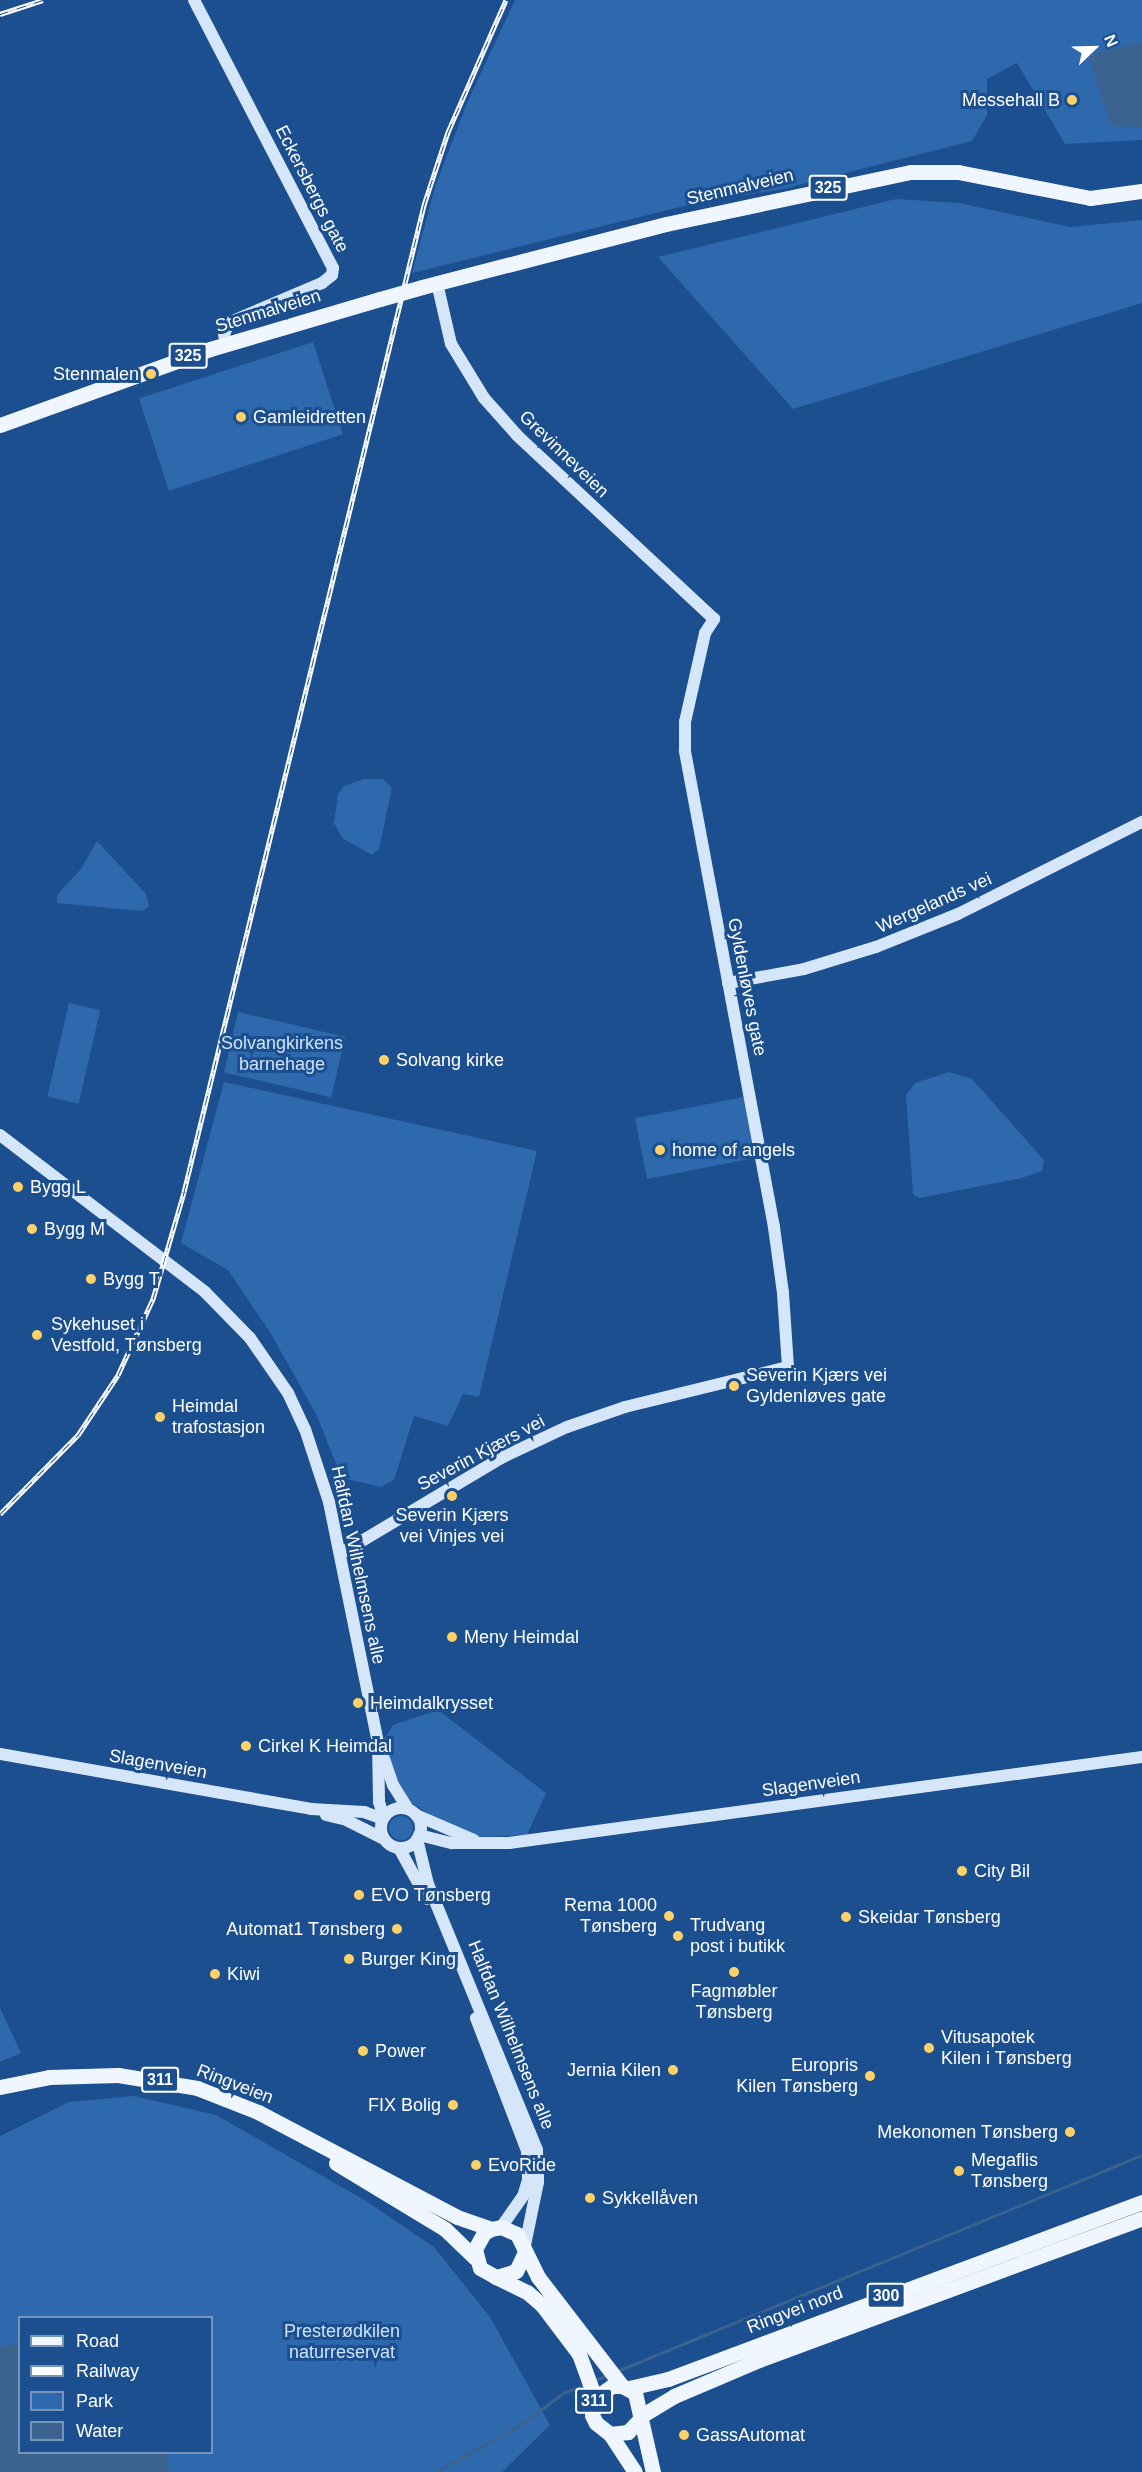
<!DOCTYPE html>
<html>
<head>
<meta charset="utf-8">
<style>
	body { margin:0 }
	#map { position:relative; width:1142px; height:2472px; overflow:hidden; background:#1b4f8f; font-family:Helvetica,sans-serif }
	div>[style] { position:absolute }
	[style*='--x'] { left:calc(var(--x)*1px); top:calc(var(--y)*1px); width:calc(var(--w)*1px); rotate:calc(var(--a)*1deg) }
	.green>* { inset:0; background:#2e69ad; transform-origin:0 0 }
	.round { border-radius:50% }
	.water>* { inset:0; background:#3c6290 }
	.stream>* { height:3px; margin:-1.5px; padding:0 1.5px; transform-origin:1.5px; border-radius:1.5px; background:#3c6290 }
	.secondary>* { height:12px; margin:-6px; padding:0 6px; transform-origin:6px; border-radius:6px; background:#d6e6fa }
	.secondary>.ring { margin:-6px; padding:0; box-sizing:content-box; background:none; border:12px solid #d6e6fa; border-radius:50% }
	.primary>* { height:15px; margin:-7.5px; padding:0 7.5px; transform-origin:7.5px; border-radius:7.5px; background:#f0f6ff }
	.rail>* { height:5px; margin-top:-2.5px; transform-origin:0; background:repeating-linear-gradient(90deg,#1b4f8f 0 9px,#fff 0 18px); box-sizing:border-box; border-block:2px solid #fff }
	.primary-bridge>* { height:15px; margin:-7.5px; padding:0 7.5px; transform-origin:7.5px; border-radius:7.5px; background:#f0f6ff }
	.dots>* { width:16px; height:16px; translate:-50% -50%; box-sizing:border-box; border:3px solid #1b4f8f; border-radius:50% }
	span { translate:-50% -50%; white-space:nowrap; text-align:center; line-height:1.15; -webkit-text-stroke:6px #1b4f8f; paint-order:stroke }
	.shield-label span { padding:2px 4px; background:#1b4f8f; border:2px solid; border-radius:4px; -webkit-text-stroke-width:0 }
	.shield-label { font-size:16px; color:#fff; font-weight:700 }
	.poi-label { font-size:18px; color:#fff }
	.right { translate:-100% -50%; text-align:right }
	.left { translate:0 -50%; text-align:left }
	.street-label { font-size:18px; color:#fff }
	.park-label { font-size:18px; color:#cfe3fa }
	.legend { position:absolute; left:18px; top:2316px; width:195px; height:138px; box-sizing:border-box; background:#1b4f8f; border:2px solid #7695bc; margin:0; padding:8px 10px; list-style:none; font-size:18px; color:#fff }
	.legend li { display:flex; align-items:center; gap:12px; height:30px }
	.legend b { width:30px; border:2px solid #7695bc }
	.north { position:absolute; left:1064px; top:18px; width:60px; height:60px; -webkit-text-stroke:4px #1b4f8f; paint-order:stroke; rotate:67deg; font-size:16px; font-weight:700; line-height:24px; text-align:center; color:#fff }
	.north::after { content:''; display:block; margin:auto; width:21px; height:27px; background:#fff; clip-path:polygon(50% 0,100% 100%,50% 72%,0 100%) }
</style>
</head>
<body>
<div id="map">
	<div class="green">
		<i style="clip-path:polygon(515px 0,1142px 0,1142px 140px,1065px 144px,1017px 63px,987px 79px,987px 115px,972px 141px,782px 189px,688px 205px,412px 273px,435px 187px,467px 103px)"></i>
		<i style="clip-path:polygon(896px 199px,959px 203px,1070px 227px,1142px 220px,1142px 303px,793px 409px,658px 257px)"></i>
		<i style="left:313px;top:342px;width:97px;height:183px;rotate:72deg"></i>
		<i style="clip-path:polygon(364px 779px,383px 779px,392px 788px,379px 849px,372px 855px,342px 838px,334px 823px,338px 794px,344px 786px)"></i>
		<i style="clip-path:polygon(97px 841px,146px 894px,149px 907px,142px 911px,57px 903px,57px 895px,81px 869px)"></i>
		<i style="left:69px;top:1003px;width:32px;height:96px;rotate:13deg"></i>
		<i style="left:238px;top:1012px;width:110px;height:62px;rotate:13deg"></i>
		<i style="clip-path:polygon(949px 1072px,972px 1079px,1044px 1160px,1042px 1171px,1022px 1178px,919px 1198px,913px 1194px,906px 1095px,915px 1083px)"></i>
		<i style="clip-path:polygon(224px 1082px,537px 1151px,479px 1397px,463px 1394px,448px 1426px,414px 1416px,394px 1480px,381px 1487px,342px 1478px,316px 1414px,271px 1334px,228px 1270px,181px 1243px)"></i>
		<i style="left:749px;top:1096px;width:62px;height:116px;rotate:79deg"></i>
		<i style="clip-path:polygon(438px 1710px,546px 1793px,527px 1835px,478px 1837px,446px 1826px,406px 1799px,397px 1786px,383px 1741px,393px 1725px)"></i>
		<i class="round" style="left:389px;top:1816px;width:24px;height:24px"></i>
		<i style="clip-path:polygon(0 2008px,21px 2053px,0 2062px)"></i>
		<i style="clip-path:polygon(evenodd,134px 2096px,216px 2115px,366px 2201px,434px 2247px,490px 2317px,550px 2425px,502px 2472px,0 2472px,0 2136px,69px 2102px,134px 2096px,20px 2318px,212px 2318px,212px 2452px,20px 2452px,20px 2318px)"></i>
	</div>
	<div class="water">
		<i style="clip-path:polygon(1142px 42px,1142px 127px,1111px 126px,1088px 55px)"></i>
		<i style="clip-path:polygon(19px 2343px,20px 2452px,169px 2453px,167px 2464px,172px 2472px,0 2472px,0 2347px)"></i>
	</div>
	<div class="stream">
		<i style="--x:617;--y:2371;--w:568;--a:-22.36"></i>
		<i style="--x:595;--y:2380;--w:14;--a:-21"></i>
		<i style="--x:435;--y:2472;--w:101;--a:-29.1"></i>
		<i style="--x:523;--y:2423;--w:50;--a:-36.9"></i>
		<i style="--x:563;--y:2393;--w:25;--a:-21"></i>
	</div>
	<div class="secondary">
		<i style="--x:194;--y:0;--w:302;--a:62.6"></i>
		<i style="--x:333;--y:268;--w:7;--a:98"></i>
		<i style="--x:332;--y:275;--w:13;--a:141"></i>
		<i style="--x:322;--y:283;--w:100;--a:157"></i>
		<i style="--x:230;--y:322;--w:13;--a:117"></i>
		<i style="--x:224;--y:334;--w:10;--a:79"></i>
		<i style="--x:728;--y:983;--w:77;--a:-10.4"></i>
		<i style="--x:804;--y:969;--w:75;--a:-17"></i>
		<i style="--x:876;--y:947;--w:88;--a:-21.9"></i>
		<i style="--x:958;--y:914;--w:206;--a:-26.6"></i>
		<i style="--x:0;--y:1135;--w:258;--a:37.4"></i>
		<i style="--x:205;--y:1292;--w:64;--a:45.6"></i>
		<i style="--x:250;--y:1338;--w:67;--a:55.4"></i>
		<i style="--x:288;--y:1393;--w:40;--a:65"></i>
		<i style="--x:305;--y:1429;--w:77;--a:71.8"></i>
		<i style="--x:329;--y:1502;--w:246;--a:78.5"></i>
		<i style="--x:378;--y:1743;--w:59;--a:89"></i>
		<i style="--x:379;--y:1802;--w:16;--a:72"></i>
		<i style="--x:340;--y:1554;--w:187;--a:-30.8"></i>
		<i style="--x:501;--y:1458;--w:73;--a:-25.2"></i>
		<i style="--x:567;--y:1427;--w:61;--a:-19"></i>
		<i style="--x:625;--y:1407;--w:168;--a:-13.8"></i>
		<i style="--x:788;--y:1367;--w:74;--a:-93.9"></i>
		<i style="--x:783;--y:1293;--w:67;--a:-97.8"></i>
		<i style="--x:774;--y:1227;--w:485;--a:-100.6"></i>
		<i style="--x:685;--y:750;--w:28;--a:-90"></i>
		<i style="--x:685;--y:722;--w:91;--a:-77.3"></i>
		<i style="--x:705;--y:633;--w:17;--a:-57"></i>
		<i style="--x:714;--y:619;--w:270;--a:-137"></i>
		<i style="--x:517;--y:435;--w:50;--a:-131.7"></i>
		<i style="--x:484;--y:398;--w:63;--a:-121.4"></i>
		<i style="--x:451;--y:344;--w:63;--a:-102.9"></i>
		<i style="--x:0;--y:1754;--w:316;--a:10"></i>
		<i style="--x:311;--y:1809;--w:53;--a:3.2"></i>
		<i style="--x:364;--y:1812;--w:20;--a:20"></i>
		<i style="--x:383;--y:1756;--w:31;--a:71"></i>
		<i style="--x:393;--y:1785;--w:28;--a:58"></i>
		<i class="ring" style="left:381px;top:1808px;width:28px;height:28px"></i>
		<i style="--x:326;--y:1815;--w:18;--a:13"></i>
		<i style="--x:344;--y:1819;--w:45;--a:26.6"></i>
		<i style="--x:416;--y:1815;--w:63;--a:23.3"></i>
		<i style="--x:419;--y:1835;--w:34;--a:14"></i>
		<i style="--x:452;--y:1843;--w:57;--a:0"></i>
		<i style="--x:509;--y:1843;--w:639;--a:-7.74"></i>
		<i style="--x:417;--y:1839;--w:46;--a:76.3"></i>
		<i style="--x:428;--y:1884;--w:287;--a:67.7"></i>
		<i style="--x:537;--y:2150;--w:32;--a:88"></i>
		<i style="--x:538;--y:2182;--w:69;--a:101.6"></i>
		<i style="--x:399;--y:1848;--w:58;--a:61.2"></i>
		<i style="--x:476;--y:2018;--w:142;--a:69"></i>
		<i style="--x:527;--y:2151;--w:29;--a:88"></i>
		<i style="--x:528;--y:2180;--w:17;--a:107"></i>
		<i style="--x:523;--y:2196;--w:38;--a:125"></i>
	</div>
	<div class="primary">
		<i style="--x:422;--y:287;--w:252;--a:-14.5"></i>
		<i style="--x:666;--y:224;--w:250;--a:-12"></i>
		<i style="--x:911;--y:172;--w:47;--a:0"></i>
		<i style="--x:958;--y:172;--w:135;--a:11.1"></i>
		<i style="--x:1090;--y:198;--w:52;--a:-7.7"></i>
		<i style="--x:0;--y:425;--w:223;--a:-19.9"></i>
		<i style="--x:210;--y:349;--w:177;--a:-16.4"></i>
		<i style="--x:0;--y:2087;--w:50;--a:-11.5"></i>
		<i style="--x:49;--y:2077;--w:69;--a:-1.7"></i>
		<i style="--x:118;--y:2075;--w:80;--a:9.3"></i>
		<i style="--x:197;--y:2088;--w:66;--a:21.5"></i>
		<i style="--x:258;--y:2112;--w:225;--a:27.8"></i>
		<i style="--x:457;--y:2217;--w:36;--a:19"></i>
		<i style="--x:336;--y:2163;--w:127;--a:31.2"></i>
		<i style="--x:445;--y:2229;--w:42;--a:44"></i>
		<i style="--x:525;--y:2252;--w:21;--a:115"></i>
		<i style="--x:516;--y:2271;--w:21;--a:163"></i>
		<i style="--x:496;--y:2277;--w:18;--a:-151"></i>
		<i style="--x:480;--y:2268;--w:20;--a:-105"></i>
		<i style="--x:475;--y:2249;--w:18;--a:-61"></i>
		<i style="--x:484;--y:2233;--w:8;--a:-30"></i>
		<i style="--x:491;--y:2229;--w:10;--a:-11"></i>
		<i style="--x:501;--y:2227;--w:17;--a:24"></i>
		<i style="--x:517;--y:2234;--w:48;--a:64"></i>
		<i style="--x:538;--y:2277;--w:138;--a:52.4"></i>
		<i style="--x:496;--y:2277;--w:34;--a:26"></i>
		<i style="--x:527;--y:2292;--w:20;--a:41"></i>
		<i style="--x:542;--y:2305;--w:61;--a:52.9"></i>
		<i style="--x:579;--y:2354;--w:47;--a:70"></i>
		<i style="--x:629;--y:2388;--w:40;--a:-13"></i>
		<i style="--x:668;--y:2379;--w:506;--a:-20.48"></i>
		<i style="--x:641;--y:2416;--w:39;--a:-31"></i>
		<i style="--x:674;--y:2396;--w:92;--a:-23"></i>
		<i style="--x:759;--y:2360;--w:408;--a:-20.3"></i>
		<i style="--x:640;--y:2419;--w:18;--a:133"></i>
		<i style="--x:628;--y:2432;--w:18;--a:174"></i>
		<i style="--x:610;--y:2434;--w:18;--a:-142"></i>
		<i style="--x:596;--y:2423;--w:9;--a:-117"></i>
		<i style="--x:592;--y:2415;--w:17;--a:-80"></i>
		<i style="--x:595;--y:2398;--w:21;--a:-35"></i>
		<i style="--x:612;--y:2386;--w:10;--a:0"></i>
		<i style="--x:622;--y:2386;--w:15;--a:28"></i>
		<i style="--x:635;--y:2393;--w:81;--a:77.2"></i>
		<i style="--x:610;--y:2434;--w:45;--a:56.7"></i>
	</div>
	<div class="rail">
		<i style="--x:0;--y:14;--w:45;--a:-18"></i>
		<i style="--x:0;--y:1514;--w:111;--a:-45.4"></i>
		<i style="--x:78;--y:1435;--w:72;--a:-56.3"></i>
		<i style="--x:118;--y:1375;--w:84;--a:-65.3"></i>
		<i style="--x:153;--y:1299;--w:111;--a:-73.8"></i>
		<i style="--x:184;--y:1192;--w:1016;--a:-76.33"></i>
		<i style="--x:424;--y:205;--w:77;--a:-71.8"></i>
		<i style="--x:448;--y:132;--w:144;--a:-66.3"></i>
	</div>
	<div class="primary-bridge">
		<i style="--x:380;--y:299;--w:44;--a:-15.9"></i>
	</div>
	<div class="dots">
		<i style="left:1072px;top:100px;background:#ffd166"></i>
		<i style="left:151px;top:374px;background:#ffd166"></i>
		<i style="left:241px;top:417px;background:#ffd166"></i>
		<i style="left:384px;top:1060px;background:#ffd166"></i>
		<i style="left:660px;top:1150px;background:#ffd166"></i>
		<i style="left:18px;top:1187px;background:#ffd166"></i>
		<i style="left:32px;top:1229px;background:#ffd166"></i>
		<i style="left:91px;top:1279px;background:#ffd166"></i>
		<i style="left:37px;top:1335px;background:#ffd166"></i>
		<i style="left:734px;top:1386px;background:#ffd166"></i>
		<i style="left:160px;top:1417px;background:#ffd166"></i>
		<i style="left:452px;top:1496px;background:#ffd166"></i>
		<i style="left:452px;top:1637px;background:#ffd166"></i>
		<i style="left:358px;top:1703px;background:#ffd166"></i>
		<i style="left:246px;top:1746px;background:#ffd166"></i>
		<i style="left:962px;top:1871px;background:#ffd166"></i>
		<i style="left:359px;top:1895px;background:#ffd166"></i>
		<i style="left:669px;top:1916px;background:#ffd166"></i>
		<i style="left:846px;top:1917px;background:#ffd166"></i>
		<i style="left:397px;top:1929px;background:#ffd166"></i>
		<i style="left:678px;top:1936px;background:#ffd166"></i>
		<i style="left:349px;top:1959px;background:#ffd166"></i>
		<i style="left:734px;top:1972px;background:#ffd166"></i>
		<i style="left:215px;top:1974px;background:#ffd166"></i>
		<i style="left:929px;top:2048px;background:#ffd166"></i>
		<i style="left:363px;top:2051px;background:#ffd166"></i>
		<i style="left:673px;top:2070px;background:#ffd166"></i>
		<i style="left:870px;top:2076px;background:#ffd166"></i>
		<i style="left:453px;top:2105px;background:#ffd166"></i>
		<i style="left:1070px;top:2132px;background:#ffd166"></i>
		<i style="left:476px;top:2165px;background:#ffd166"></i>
		<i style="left:959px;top:2171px;background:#ffd166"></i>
		<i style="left:590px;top:2198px;background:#ffd166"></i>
		<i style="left:684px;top:2435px;background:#ffd166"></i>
	</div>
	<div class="shield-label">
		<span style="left:828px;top:188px">325</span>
		<span style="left:188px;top:356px">325</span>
		<span style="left:160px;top:2080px">311</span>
		<span style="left:886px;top:2296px">300</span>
		<span style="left:594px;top:2401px">311</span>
	</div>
	<div class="poi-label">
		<span class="right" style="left:1060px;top:100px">Messehall B</span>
		<span class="right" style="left:139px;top:374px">Stenmalen</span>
		<span class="left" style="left:253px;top:417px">Gamleidretten</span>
		<span class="left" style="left:396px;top:1060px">Solvang kirke</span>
		<span class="left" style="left:672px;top:1150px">home of angels</span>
		<span class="left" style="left:30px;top:1187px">Bygg L</span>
		<span class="left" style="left:44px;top:1229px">Bygg M</span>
		<span class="left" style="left:103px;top:1279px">Bygg T</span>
		<span class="left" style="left:51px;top:1335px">Sykehuset i<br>Vestfold, Tønsberg</span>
		<span class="left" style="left:746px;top:1386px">Severin Kjærs vei<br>Gyldenløves gate</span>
		<span class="left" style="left:172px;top:1417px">Heimdal<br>trafostasjon</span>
		<span style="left:452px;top:1526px">Severin Kjærs<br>vei Vinjes vei</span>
		<span class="left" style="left:464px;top:1637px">Meny Heimdal</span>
		<span class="left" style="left:370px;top:1703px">Heimdalkrysset</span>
		<span class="left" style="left:258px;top:1746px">Cirkel K Heimdal</span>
		<span class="left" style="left:974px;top:1871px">City Bil</span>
		<span class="left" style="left:371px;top:1895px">EVO Tønsberg</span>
		<span class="right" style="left:657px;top:1916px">Rema 1000<br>Tønsberg</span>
		<span class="left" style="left:858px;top:1917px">Skeidar Tønsberg</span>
		<span class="left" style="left:690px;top:1936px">Trudvang<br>post i butikk</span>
		<span class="right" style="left:385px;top:1929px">Automat1 Tønsberg</span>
		<span class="left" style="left:361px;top:1959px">Burger King</span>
		<span class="left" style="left:227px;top:1974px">Kiwi</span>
		<span style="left:734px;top:2002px">Fagmøbler<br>Tønsberg</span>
		<span class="left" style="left:941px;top:2048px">Vitusapotek<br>Kilen i Tønsberg</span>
		<span class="left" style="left:375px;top:2051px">Power</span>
		<span class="right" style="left:858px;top:2076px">Europris<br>Kilen Tønsberg</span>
		<span class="right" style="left:661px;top:2070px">Jernia Kilen</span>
		<span class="right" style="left:441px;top:2105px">FIX Bolig</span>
		<span class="right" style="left:1058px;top:2132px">Mekonomen Tønsberg</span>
		<span class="left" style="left:971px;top:2171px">Megaflis<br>Tønsberg</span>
		<span class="left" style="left:488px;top:2165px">EvoRide</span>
		<span class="left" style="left:602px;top:2198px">Sykkellåven</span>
		<span class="left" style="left:696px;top:2435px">GassAutomat</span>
	</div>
	<div class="street-label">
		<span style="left:740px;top:187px;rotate:-13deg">Stenmalveien</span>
		<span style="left:312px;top:189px;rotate:63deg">Eckersbergs gate</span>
		<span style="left:268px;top:311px;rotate:-17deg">Stenmalveien</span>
		<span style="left:564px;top:454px;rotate:44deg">Grevinneveien</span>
		<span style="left:934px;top:903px;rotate:-24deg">Wergelands vei</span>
		<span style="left:747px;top:987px;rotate:79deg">Gyldenløves gate</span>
		<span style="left:481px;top:1453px;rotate:-28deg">Severin Kjærs vei</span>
		<span style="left:358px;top:1565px;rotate:78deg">Halfdan Wilhelmsens alle</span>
		<span style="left:158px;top:1764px;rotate:10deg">Slagenveien</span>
		<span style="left:811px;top:1784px;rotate:-8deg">Slagenveien</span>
		<span style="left:511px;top:2035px;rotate:68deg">Halfdan Wilhelmsens alle</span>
		<span style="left:235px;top:2084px;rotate:21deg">Ringveien</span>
		<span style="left:795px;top:2310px;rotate:-21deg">Ringvei nord</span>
	</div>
	<div class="park-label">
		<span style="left:282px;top:1054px">Solvangkirkens<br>barnehage</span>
		<span style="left:342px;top:2342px">Presterødkilen<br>naturreservat</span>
	</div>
	<ul class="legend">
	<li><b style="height:8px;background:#f0f6ff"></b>Road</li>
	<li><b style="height:8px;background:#fff"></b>Railway</li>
	<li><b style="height:16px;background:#2e69ad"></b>Park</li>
	<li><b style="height:16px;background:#3c6290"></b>Water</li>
	</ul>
	<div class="north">N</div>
</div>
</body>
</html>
